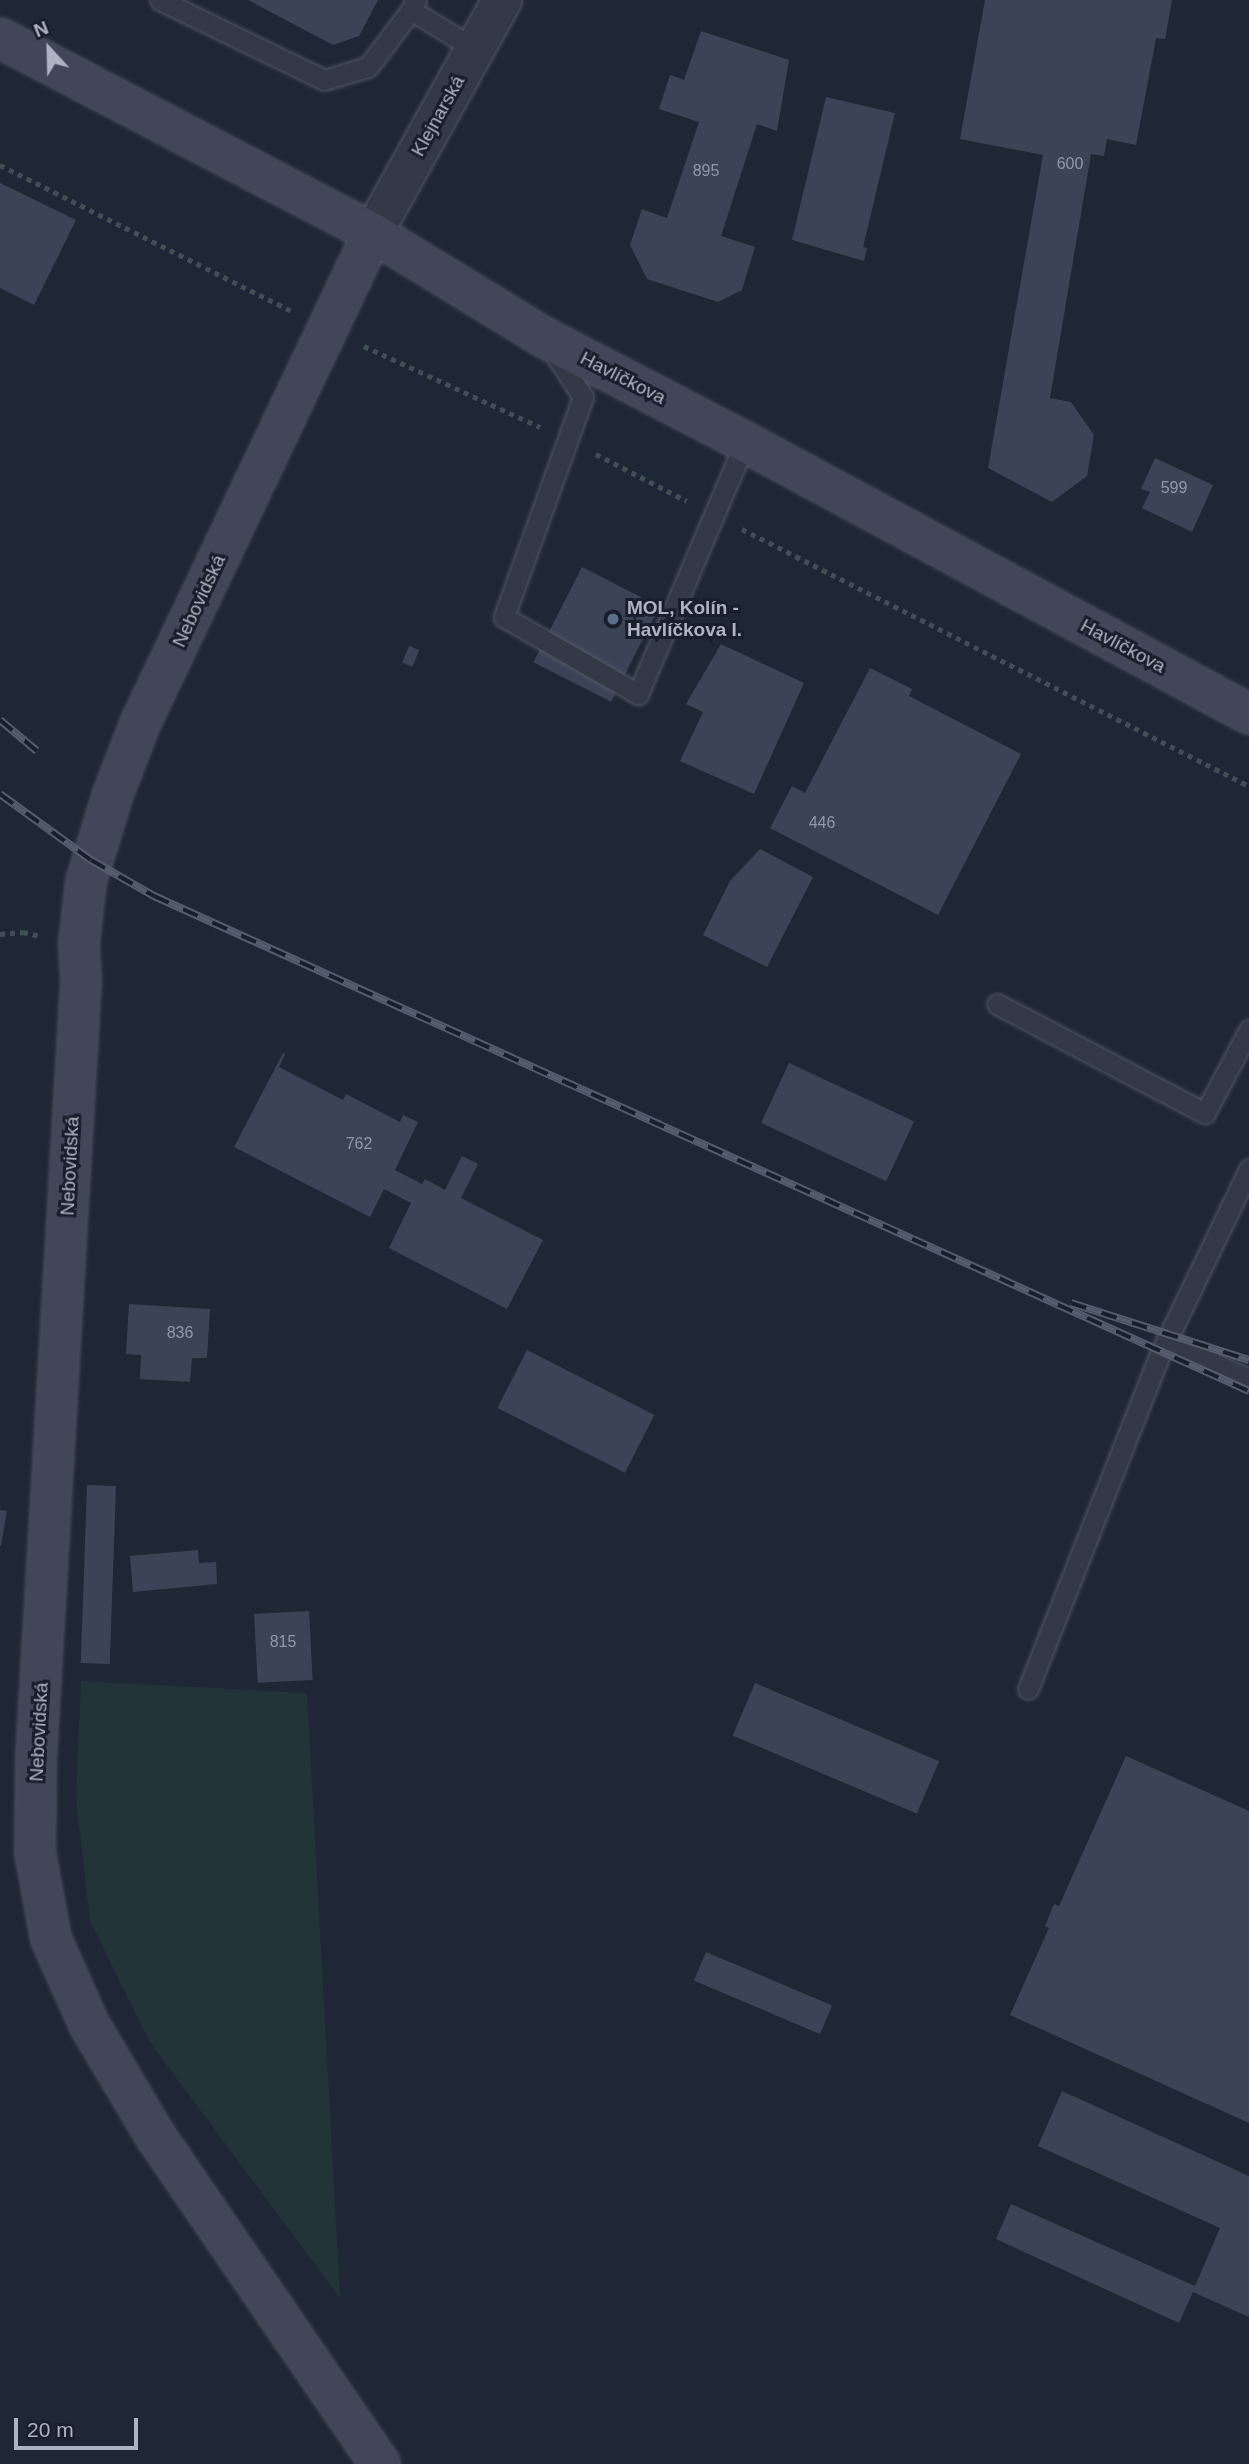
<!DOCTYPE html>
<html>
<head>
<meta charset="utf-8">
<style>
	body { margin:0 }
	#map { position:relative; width:1249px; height:2464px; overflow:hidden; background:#1f2736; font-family:Helvetica,sans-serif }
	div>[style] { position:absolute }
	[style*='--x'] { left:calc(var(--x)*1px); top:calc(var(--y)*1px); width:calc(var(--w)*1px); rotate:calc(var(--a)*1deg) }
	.green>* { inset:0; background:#223438 }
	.building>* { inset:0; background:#3b4456; transform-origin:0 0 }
	.path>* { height:4.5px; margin-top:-2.25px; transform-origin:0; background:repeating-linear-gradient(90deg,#3f4f54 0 5px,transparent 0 10px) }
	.roads { filter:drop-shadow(0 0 2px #505664) drop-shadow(0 0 2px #505664) }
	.lane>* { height:19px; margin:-9.5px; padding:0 9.5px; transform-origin:9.5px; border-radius:9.5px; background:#333946 }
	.street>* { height:38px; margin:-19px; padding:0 19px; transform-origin:19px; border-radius:19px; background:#333946 }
	.secondary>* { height:38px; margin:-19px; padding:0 19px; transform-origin:19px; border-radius:19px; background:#414759 }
	.rail>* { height:8px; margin-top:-4px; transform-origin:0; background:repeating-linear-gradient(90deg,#181e2b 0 16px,#545c6d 0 32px); box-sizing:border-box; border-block:2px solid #545c6d }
	.dots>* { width:19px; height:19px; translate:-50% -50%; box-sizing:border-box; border:4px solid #181e2b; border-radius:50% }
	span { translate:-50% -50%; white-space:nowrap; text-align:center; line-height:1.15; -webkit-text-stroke:6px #181e2b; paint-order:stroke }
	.number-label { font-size:16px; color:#9097a8 }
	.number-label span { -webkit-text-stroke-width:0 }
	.street-label { font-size:19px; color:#adb3c3 }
	.poi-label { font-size:19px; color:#adb3c3; font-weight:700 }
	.left { translate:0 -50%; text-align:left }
	.north { position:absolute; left:14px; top:14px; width:70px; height:70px; -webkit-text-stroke:5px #181e2b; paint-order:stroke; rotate:338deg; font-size:19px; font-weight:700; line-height:28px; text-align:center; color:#adb3c3 }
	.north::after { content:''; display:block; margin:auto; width:24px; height:32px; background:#adb3c3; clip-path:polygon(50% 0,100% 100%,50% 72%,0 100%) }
	.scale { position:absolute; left:14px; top:2418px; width:124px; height:32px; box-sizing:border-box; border:4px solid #adb3c3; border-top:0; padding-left:9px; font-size:21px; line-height:24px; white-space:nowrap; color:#adb3c3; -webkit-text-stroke:5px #181e2b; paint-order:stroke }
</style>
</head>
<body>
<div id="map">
	<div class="green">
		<i style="clip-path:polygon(81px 1681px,307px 1693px,340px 2298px,149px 2041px,90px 1921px,76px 1798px)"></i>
	</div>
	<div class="building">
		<i style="clip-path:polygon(248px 0,378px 0,359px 36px,333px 45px)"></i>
		<i style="clip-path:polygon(985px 0,1172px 0,1165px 39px,1156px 38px,1136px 145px,1107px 139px,1104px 156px,1091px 154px,1050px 398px,1071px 402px,1094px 435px,1087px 476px,1052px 502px,988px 468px,1043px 155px,960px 139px)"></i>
		<i style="clip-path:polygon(701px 31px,789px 60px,777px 131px,757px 124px,721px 236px,755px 247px,742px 290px,718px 302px,647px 279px,630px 245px,642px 209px,667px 218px,699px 122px,659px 109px,670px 75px,684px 80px)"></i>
		<i style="clip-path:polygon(826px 97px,895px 113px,863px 247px,867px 248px,864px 261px,792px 240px)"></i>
		<i style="clip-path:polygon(0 183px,76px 220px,34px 305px,0 288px)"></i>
		<i style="clip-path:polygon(1155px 458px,1213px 485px,1192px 532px,1142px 508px,1150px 492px,1141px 489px)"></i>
		<i style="left:582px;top:567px;width:87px;height:107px;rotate:27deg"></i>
		<i style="clip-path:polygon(721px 644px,804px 683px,754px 794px,680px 761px,703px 712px,686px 704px)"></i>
		<i style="left:409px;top:646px;width:11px;height:18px;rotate:22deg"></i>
		<i style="clip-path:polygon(870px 668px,912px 689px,909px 696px,1021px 754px,938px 915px,770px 828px,792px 786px,805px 793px)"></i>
		<i style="clip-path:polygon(760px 849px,813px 877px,767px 967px,703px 935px,730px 881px)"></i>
		<i style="clip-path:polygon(283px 1053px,285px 1054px,279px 1067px,343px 1100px,346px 1094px,400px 1122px,403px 1115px,418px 1122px,395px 1170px,422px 1184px,425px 1179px,445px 1190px,462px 1156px,478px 1164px,461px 1198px,543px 1240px,507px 1309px,389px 1248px,411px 1203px,384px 1189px,370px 1217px,234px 1147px)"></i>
		<i style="left:789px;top:1063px;width:138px;height:66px;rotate:25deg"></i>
		<i style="clip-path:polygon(129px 1304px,210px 1309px,207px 1358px,192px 1358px,190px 1382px,140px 1379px,141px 1355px,126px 1354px)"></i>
		<i style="left:527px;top:1350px;width:143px;height:65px;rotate:27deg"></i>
		<i style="left:87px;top:1485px;width:29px;height:178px;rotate:2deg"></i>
		<i style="clip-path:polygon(0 1510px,7px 1511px,1px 1546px,0 1546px)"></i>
		<i style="clip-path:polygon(198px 1550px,199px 1563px,216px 1562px,217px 1584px,133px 1592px,130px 1556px)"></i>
		<i style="left:309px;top:1611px;width:69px;height:55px;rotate:87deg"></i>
		<i style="left:755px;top:1683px;width:200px;height:57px;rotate:23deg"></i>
		<i style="clip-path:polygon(1126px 1756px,1249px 1811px,1249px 2123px,1010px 2015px,1049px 1928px,1045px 1926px,1054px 1904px,1059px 1906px)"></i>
		<i style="left:706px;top:1952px;width:137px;height:31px;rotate:23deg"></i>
		<i style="clip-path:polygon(1062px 2091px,1249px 2176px,1249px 2317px,1193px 2292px,1179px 2323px,996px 2239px,1011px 2204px,1195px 2286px,1220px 2228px,1038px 2146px)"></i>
	</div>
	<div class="path">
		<i style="--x:0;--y:165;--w:328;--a:26.6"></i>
		<i style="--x:364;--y:346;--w:194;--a:24.7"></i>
		<i style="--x:596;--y:454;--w:102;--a:27.3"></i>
		<i style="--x:742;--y:529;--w:568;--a:26.88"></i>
		<i style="--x:0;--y:934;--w:23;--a:-5"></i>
		<i style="--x:23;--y:932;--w:18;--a:13"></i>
	</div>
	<div class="roads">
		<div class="lane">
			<i style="--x:160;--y:0;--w:182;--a:26"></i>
			<i style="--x:324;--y:80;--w:46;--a:-16.5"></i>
			<i style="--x:368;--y:67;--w:71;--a:-53"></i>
			<i style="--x:416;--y:0;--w:11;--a:117"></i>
			<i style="--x:411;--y:10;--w:75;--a:31.4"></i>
			<i style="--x:551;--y:348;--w:59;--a:56.9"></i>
			<i style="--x:583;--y:397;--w:234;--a:109.8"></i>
			<i style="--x:504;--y:617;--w:155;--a:29.9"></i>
			<i style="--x:638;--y:694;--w:274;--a:-67"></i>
			<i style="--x:997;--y:1004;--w:235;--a:27.7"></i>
			<i style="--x:1205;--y:1113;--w:94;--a:-62.1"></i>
			<i style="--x:1166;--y:1341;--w:91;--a:24.6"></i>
			<i style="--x:1028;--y:1689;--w:362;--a:-68.5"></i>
			<i style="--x:1161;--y:1352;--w:203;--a:-64.3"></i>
		</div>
		<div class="street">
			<i style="--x:373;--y:233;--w:266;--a:-61"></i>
		</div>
		<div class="secondary">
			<i style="--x:0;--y:38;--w:421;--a:27.6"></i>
			<i style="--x:373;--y:233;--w:202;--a:31.4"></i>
			<i style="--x:545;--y:338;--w:225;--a:27.5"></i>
			<i style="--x:745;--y:442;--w:573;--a:28.35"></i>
			<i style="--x:373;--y:233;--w:543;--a:115.39"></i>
			<i style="--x:140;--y:724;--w:75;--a:111.1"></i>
			<i style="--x:113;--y:794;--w:92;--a:107.1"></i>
			<i style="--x:86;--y:882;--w:61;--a:96.5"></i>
			<i style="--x:79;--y:943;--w:38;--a:87"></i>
			<i style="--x:81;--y:981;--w:780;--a:93.31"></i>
			<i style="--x:36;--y:1760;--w:92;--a:90.6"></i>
			<i style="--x:35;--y:1852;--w:88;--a:79.6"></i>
			<i style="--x:51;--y:1939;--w:95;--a:65.9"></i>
			<i style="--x:90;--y:2026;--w:126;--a:59.3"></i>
			<i style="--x:154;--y:2134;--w:400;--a:55.6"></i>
		</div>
	</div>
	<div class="rail">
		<i style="--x:0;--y:720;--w:48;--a:40"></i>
		<i style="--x:0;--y:794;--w:112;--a:36"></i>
		<i style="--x:91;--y:860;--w:73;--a:29.7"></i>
		<i style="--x:154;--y:896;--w:1202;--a:24.33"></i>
		<i style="--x:1071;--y:1303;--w:187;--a:17.8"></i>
	</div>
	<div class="dots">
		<i style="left:613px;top:619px;background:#5c6f8a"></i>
	</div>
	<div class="number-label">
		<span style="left:1070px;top:164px">600</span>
		<span style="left:706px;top:171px">895</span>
		<span style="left:1174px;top:488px">599</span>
		<span style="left:822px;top:823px">446</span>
		<span style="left:359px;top:1144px">762</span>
		<span style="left:180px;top:1333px">836</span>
		<span style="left:283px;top:1642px">815</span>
	</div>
	<div class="street-label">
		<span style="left:438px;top:116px;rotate:-61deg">Klejnarská</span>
		<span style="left:623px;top:378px;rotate:27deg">Havlíčkova</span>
		<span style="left:199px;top:601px;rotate:-65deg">Nebovidská</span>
		<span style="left:1123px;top:646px;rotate:28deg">Havlíčkova</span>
		<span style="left:70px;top:1166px;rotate:-87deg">Nebovidská</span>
		<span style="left:39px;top:1732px;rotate:-87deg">Nebovidská</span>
	</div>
	<div class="poi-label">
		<span class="left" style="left:627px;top:619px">MOL, Kolín -<br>Havlíčkova I.</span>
	</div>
	<div class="north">N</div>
	<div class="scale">20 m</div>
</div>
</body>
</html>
